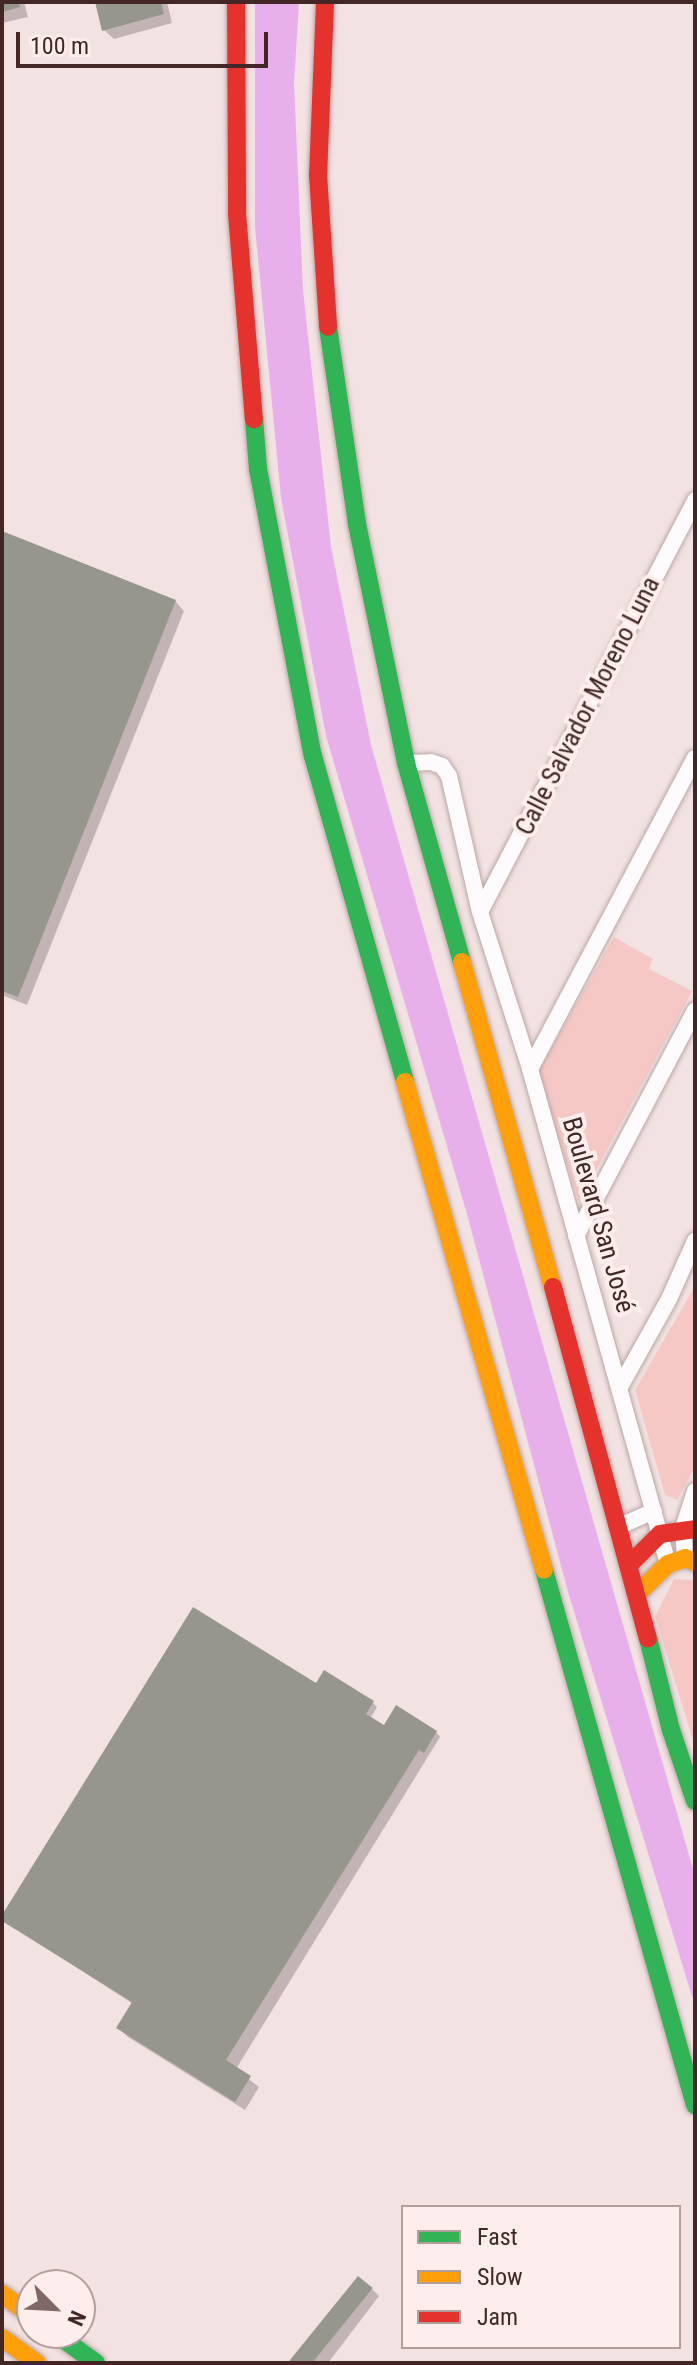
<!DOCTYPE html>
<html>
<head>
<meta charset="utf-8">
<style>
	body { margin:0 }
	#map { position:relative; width:697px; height:2365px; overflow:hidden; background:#f3e2e2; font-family:"Roboto Condensed",sans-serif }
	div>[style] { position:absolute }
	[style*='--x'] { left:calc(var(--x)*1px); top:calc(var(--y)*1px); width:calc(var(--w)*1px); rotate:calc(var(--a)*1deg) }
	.green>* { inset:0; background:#f5c8c6 }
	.water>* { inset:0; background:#e7b0eb }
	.shadow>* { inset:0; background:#0003 }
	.building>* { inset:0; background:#97968e; transform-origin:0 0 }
	.roads { filter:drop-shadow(0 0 2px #bba7a6) drop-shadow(0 0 2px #bba7a6) }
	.street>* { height:16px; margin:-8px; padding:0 8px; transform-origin:8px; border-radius:8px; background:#fdfbfb }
	.fast>* { height:18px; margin:-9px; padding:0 9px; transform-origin:9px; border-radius:9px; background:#30b455 }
	.slow>* { height:18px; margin:-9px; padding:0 9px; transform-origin:9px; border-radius:9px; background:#ff9f0a }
	.jam>* { height:18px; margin:-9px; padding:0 9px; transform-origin:9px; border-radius:9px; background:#e5322d }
	span { translate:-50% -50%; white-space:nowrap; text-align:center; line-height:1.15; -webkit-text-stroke:8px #fdeeed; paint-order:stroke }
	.street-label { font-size:26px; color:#422726 }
	.frame { position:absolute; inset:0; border:4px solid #422726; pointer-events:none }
	.legend { position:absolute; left:401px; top:2205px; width:280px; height:144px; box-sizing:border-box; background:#fdeeed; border:2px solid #b29e9d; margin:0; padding:10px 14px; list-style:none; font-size:24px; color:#422726 }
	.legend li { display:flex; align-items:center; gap:16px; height:40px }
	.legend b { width:40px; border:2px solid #b29e9d }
	.north { position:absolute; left:16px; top:2269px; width:80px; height:80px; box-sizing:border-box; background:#fdeeed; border:2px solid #b29e9d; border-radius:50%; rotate:114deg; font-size:22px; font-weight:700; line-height:32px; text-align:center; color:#422726 }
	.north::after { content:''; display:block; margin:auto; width:28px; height:36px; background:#806868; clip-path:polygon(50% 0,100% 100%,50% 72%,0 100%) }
	.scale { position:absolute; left:16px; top:32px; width:252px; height:36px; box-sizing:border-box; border:4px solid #422726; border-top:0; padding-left:10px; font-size:24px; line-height:28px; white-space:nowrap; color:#422726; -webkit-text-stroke:6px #fdeeed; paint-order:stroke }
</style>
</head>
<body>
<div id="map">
	<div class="green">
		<i style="clip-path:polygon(614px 937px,653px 959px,649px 969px,692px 991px,579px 1202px,538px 1072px)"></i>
		<i style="clip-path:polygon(695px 1286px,695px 1467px,677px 1500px,665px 1495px,635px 1390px)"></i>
		<i style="clip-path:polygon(674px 1579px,695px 1580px,695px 1747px,655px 1616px)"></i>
	</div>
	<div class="water">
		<i style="clip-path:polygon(255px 2px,299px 2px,294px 83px,303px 290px,331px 547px,371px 745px,695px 1876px,695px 2006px,568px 1592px,467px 1214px,326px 736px,281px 498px,255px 227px)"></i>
	</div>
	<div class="shadow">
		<i style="clip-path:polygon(2px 2px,24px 2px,28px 17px,2px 23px)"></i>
		<i style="clip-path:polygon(97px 2px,167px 2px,172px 23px,114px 39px,104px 30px)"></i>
		<i style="clip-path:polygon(2px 533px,175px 601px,184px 611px,27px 1005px,2px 995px)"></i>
		<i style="clip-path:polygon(324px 1673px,373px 1703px,377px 1707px,370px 1719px,392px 1733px,436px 1732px,440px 1737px,236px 2069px,259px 2087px,245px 2110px,128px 2037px,119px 2028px,133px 2004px,2px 1919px,323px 1690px)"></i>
		<i style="clip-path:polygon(372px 2289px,379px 2296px,328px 2363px,296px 2363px)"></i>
	</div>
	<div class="building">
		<i style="clip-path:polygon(2px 2px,19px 2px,20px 7px,2px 12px)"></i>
		<i style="clip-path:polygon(95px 2px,161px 2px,164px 14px,102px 31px)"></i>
		<i style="clip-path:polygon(2px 531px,176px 600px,18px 997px,2px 991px)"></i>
		<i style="clip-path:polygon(193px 1607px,316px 1683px,324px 1670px,374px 1701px,366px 1714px,384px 1725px,396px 1705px,437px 1731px,424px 1753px,419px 1750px,226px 2060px,251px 2076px,235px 2102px,116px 2028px,132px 2002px,2px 1921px,2px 1915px)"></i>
		<i style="left:358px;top:2276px;width:19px;height:109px;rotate:39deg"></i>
	</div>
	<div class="roads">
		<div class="street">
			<i style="--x:406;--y:763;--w:25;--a:-2"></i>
			<i style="--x:431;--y:762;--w:12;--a:20"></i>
			<i style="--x:442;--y:766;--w:12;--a:55"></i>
			<i style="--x:449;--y:776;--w:139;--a:77.2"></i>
			<i style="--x:480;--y:912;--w:165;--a:72.3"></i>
			<i style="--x:530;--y:1069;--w:514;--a:74.42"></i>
			<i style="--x:480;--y:912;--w:465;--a:-62.4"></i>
			<i style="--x:530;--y:1069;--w:352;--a:-62.1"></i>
			<i style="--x:576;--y:1236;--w:255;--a:-62.2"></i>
			<i style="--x:621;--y:1385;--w:98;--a:-60.8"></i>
			<i style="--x:669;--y:1299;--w:64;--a:-65.9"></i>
			<i style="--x:620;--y:1526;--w:37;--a:-24"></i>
			<i style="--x:685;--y:1558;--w:30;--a:-94"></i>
			<i style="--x:683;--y:1528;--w:39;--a:-72"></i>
		</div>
		<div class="fast">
			<i style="--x:328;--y:327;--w:199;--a:81.6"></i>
			<i style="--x:357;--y:524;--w:244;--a:78.4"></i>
			<i style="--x:406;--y:763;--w:207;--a:74.3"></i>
			<i style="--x:254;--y:419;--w:50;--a:85.4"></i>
			<i style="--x:258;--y:469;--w:292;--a:79.2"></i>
			<i style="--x:313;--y:756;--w:339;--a:74.2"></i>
			<i style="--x:544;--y:1570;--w:556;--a:74.24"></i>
			<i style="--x:648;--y:1638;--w:95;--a:76"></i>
			<i style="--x:671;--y:1730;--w:75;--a:71.3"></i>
			<i style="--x:55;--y:2333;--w:51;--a:36.2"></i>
		</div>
		<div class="slow">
			<i style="--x:462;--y:962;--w:337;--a:74.4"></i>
			<i style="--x:405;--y:1082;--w:507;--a:74.1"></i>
			<i style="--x:637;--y:1594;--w:43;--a:-44.1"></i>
			<i style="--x:668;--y:1564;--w:18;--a:-19"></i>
			<i style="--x:685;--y:1558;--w:11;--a:22"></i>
			<i style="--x:2;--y:2294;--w:37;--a:36"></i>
			<i style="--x:2;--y:2338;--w:43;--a:35.5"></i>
		</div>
		<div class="jam">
			<i style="--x:236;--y:2;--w:212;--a:89.7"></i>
			<i style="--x:237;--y:214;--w:206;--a:85.3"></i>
			<i style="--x:325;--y:2;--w:173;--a:92.3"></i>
			<i style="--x:318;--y:175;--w:152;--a:86.2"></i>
			<i style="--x:553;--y:1287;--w:364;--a:74.9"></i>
			<i style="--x:630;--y:1564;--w:42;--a:-45"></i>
			<i style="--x:660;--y:1534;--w:35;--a:-8"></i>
		</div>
	</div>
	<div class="street-label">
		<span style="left:588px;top:706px;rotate:-63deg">Calle Salvador Moreno Luna</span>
		<span style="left:598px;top:1215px;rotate:74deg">Boulevard San José</span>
	</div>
	<div class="frame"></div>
	<ul class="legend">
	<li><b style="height:10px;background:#30b455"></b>Fast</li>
	<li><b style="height:10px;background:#ff9f0a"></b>Slow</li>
	<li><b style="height:10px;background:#e5322d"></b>Jam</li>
	</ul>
	<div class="north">N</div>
	<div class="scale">100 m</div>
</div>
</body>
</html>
